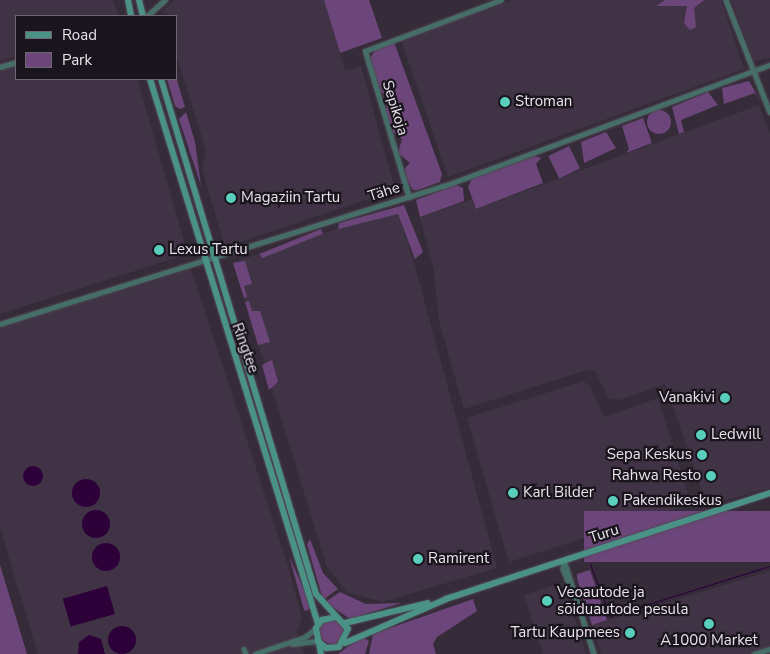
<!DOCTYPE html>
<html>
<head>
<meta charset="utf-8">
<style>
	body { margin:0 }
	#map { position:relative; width:770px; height:654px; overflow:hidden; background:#352b39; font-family:"Nunito Sans",sans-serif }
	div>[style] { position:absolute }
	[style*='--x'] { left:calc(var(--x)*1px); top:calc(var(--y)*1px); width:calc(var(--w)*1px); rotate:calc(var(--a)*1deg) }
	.built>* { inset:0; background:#403346 }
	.green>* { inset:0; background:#6c467a; transform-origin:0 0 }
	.round { border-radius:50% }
	.water>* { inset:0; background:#2d003a; transform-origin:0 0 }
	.stream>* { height:1px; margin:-0.5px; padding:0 0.5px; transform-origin:0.5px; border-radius:0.5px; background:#2d003a }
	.roads { filter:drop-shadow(0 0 1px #524856) drop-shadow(0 0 1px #524856) }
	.minor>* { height:4.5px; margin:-2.25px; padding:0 2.25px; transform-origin:2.25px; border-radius:2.25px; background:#446e67 }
	.secondary>* { height:6px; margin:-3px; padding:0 3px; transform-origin:3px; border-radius:3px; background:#4a9186 }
	.dots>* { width:14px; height:14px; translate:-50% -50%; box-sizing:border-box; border:2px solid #1a151c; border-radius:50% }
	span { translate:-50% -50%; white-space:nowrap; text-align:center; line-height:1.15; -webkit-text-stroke:4.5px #1a151c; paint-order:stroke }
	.poi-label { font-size:15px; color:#e9e3ec }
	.left { translate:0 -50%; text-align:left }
	.right { translate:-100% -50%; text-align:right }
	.street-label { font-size:15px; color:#e9e3ec }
	.legend { position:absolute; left:15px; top:15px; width:162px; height:65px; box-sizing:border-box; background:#1a151c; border:1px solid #6d676f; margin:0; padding:6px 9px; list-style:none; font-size:15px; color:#e9e3ec }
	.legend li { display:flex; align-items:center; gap:10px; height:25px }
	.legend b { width:25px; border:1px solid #6d676f }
</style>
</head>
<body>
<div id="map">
	<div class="built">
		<i style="clip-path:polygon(0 0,113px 0,118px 16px,16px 16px,16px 56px,0 61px)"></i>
		<i style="clip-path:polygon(174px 0,324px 0,345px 71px,361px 66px,395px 190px,225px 247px,202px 169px,206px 151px,176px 54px,176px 16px,162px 12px)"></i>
		<i style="clip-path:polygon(513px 0,721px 0,744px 69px,448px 177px,401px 40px)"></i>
		<i style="clip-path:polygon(731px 0,770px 0,770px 58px,754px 61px)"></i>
		<i style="clip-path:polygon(16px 65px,16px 79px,137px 79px,188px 254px,0 314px,0 71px)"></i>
		<i style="clip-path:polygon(759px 105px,770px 133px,770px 488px,707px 505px,665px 384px,619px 400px,608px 398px,595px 370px,587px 370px,464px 409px,439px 321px,434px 271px,420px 217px,472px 199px,476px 209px)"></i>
		<i style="clip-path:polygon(383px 214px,398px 214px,413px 259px,497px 568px,382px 602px,347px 592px,327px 567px,233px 262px)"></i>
		<i style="clip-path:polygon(191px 269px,286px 560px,302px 618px,297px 632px,304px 654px,38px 654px,0 528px,0 328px)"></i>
		<i style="clip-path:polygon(583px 381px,590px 386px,604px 417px,658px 398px,691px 504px,509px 562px,467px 418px)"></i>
		<i style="clip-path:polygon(770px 571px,770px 654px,601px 654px,592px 625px)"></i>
		<i style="clip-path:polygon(561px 583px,569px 601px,586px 654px,543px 654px,524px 595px)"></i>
	</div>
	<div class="green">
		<i style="clip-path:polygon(324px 0,369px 0,382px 38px,340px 53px)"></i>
		<i style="clip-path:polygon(665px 0,704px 0,694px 8px,696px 27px,690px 30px,684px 23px,687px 6px,656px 6px)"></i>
		<i style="clip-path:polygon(394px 42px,442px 174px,440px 182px,418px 190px,413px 190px,407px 180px,405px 168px,410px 163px,398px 153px,402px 139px,393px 132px,385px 110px,391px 99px,380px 91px,370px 59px,376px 48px)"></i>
		<i style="clip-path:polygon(176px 77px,185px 107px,180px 109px,175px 106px,167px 79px)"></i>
		<i style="clip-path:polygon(749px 81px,762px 104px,755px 93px,724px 104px,722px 88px)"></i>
		<i style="clip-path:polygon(708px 92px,718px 105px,681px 120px,684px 132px,679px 134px,672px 107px)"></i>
		<i class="round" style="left:647px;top:110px;width:24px;height:24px"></i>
		<i style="clip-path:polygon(186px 112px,195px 142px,201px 186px,179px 119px)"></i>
		<i style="clip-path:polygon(643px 118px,652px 143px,626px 153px,629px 149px,622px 126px)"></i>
		<i style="clip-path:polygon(606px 132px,616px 148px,584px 163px,581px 142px)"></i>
		<i style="left:569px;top:146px;width:25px;height:23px;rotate:64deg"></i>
		<i style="clip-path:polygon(535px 156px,541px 158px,536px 164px,543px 183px,476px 209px,468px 187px,472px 179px)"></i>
		<i style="clip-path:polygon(456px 185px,463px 188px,464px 201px,420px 217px,416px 200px)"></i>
		<i style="clip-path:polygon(404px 205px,423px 252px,415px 259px,398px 214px,338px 229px,339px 223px)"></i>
		<i style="left:321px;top:229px;width:5px;height:66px;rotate:68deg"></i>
		<i style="clip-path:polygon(245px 261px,252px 284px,244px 286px,247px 297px,244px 298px,233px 263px)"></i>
		<i style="clip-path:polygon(249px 301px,252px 311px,260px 311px,270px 342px,258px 345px,245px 302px)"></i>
		<i style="clip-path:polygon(272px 360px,278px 382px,269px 390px,262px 365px)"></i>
		<i style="left:770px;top:511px;width:51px;height:186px;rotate:90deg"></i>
		<i style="clip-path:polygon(310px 539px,323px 573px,338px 589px,323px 600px,307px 544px)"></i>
		<i style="clip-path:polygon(289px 556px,312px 607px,306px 611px,304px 610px)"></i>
		<i style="clip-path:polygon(0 565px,27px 654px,0 654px)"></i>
		<i style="clip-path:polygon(590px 570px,607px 620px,592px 625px,577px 579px,577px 574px)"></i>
		<i style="clip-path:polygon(340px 592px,366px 604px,401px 603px,350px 619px,325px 602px)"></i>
		<i style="clip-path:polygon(473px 599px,477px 611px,437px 637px,433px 644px,436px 654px,369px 654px,373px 634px)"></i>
		<i class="round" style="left:320px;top:620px;width:24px;height:24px"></i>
		<i style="clip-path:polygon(362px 636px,369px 641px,365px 654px,338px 654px)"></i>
	</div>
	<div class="water">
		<i class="round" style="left:23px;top:466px;width:20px;height:20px"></i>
		<i class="round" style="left:72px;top:479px;width:28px;height:28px"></i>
		<i class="round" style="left:82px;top:510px;width:28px;height:28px"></i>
		<i class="round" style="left:92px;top:543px;width:28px;height:28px"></i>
		<i style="left:107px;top:586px;width:29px;height:46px;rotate:74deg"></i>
		<i class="round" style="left:108px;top:626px;width:28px;height:28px"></i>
		<i style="clip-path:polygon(89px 635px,101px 639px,105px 654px,78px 654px,79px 642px)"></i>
	</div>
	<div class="stream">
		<i style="--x:590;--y:564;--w:56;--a:69"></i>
		<i style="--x:610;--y:616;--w:168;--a:-17.4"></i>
	</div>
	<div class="roads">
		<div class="minor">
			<i style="--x:726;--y:0;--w:120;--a:68.6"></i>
			<i style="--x:147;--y:16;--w:24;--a:-42"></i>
			<i style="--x:0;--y:67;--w:17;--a:-17"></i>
			<i style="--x:403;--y:176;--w:22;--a:74"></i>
			<i style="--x:409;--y:197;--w:152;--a:-106.8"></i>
			<i style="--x:365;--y:51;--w:145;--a:-20.6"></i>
			<i style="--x:0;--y:324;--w:465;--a:-17.3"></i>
			<i style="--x:444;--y:186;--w:348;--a:-20.4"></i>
			<i style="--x:564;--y:560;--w:99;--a:72.3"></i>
			<i style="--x:564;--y:560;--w:9;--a:96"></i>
			<i style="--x:563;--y:569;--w:26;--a:67"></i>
			<i style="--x:292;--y:644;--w:26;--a:-7"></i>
			<i style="--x:244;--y:649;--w:5;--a:68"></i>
			<i style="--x:255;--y:654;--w:53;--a:-18.8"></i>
			<i style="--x:305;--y:637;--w:14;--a:-39"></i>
			<i style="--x:754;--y:654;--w:17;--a:-17"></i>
		</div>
		<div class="secondary">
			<i style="--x:128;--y:0;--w:16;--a:79"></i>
			<i style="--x:139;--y:0;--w:16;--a:76"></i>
			<i style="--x:150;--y:79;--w:570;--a:72.87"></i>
			<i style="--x:161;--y:79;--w:538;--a:73.25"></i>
			<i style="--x:316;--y:594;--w:47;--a:47.6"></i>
			<i style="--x:348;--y:629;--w:20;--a:117"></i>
			<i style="--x:339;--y:647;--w:13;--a:176"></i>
			<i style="--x:326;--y:648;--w:11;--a:-139"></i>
			<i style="--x:345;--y:623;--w:85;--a:-13.5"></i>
			<i style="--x:345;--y:643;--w:110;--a:-23.5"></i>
			<i style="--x:446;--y:599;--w:341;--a:-18.1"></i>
			<i style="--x:321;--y:654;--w:26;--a:-101"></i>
			<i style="--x:316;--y:628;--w:10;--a:-53"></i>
			<i style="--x:322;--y:620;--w:14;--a:-12"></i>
		</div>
	</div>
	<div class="dots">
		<i style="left:505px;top:102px;background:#5acebd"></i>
		<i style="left:231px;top:198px;background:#5acebd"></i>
		<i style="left:159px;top:250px;background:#5acebd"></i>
		<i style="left:725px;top:398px;background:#5acebd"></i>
		<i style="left:701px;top:435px;background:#5acebd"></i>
		<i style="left:702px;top:455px;background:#5acebd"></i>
		<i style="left:711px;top:476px;background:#5acebd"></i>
		<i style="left:513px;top:493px;background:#5acebd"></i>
		<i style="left:613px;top:501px;background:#5acebd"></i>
		<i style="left:418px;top:559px;background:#5acebd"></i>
		<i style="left:547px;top:601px;background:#5acebd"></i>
		<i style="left:709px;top:624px;background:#5acebd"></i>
		<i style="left:630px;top:633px;background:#5acebd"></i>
	</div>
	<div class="poi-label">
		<span class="left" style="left:515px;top:102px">Stroman</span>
		<span class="left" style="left:241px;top:198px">Magaziin Tartu</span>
		<span class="left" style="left:169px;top:250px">Lexus Tartu</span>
		<span class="right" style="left:715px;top:398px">Vanakivi</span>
		<span class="left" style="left:711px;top:435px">Ledwill</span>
		<span class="right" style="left:692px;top:455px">Sepa Keskus</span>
		<span class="right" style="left:701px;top:476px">Rahwa Resto</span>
		<span class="left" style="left:523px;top:493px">Karl Bilder</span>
		<span class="left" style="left:623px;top:501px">Pakendikeskus</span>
		<span class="left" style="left:428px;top:559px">Ramirent</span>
		<span class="left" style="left:557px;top:601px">Veoautode ja<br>sõiduautode pesula</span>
		<span class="right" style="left:620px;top:633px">Tartu Kaupmees</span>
		<span style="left:709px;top:641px">A1000 Market</span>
	</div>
	<div class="street-label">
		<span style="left:395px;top:108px;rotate:73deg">Sepikoja</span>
		<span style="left:384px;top:192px;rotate:-18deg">Tähe</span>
		<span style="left:245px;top:348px;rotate:70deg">Ringtee</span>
		<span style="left:604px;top:534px;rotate:-18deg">Turu</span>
	</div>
	<ul class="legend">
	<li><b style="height:6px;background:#4a9186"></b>Road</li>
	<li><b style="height:14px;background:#6c467a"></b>Park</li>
	</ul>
</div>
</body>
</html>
